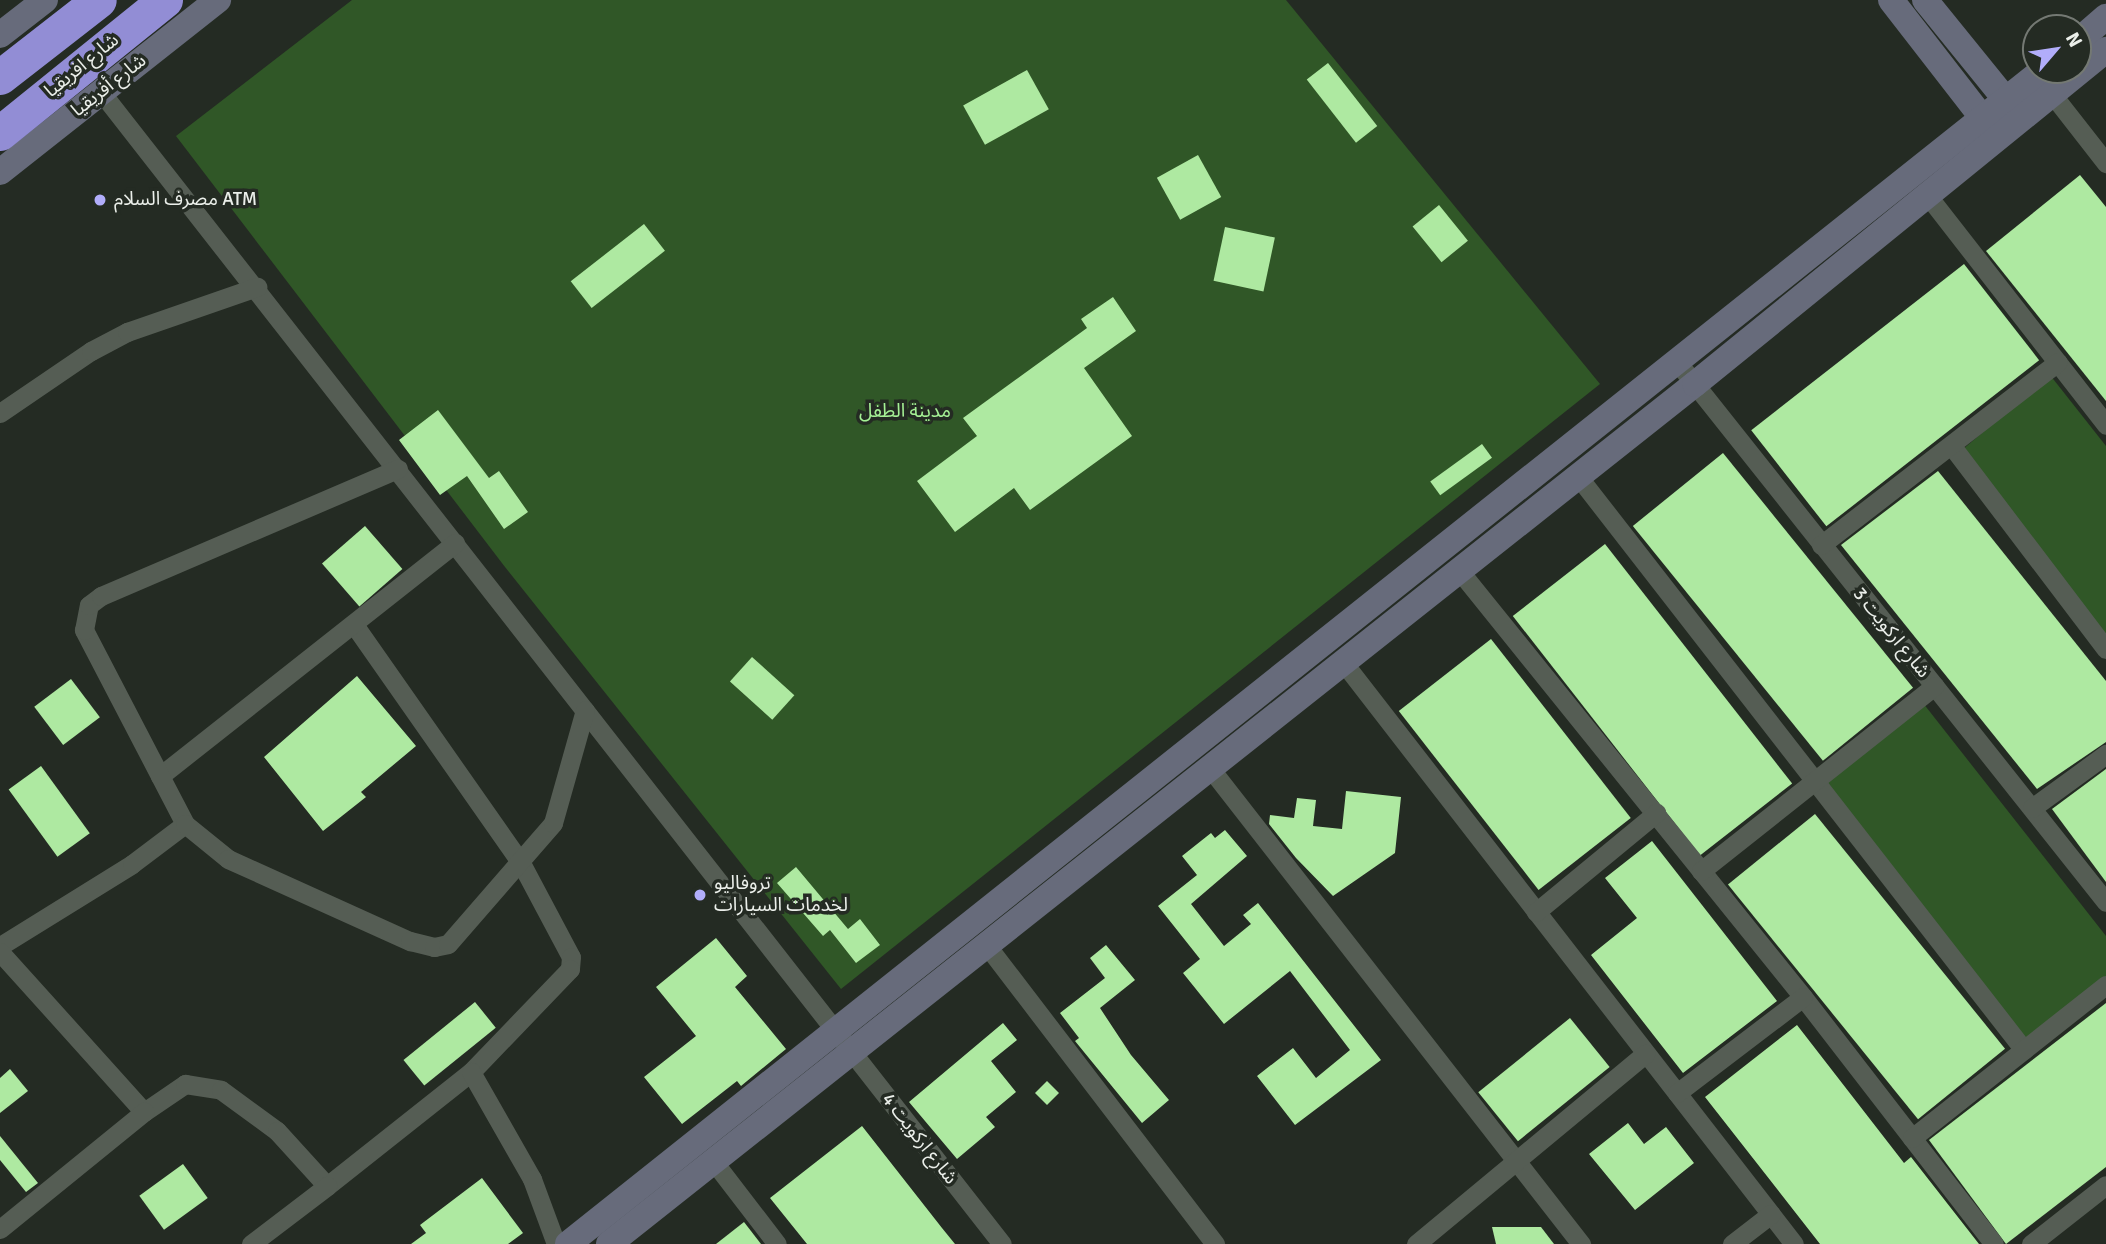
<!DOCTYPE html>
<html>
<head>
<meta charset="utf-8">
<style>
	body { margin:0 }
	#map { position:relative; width:2106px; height:1244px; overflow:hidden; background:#242b23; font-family:Signika,"Noto Sans Arabic",sans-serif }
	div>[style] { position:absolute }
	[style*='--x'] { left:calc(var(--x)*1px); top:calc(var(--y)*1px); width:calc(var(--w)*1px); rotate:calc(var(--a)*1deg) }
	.green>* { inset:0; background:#305727 }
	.building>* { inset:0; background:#aee9a1; transform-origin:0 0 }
	.street>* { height:19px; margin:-9.5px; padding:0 9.5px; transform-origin:9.5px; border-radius:9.5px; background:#555d54 }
	.secondary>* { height:26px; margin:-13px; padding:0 13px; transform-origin:13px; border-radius:13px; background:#676b7b }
	.highway>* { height:35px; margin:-17.5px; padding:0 17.5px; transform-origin:17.5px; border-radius:17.5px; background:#928dd5 }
	.dots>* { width:19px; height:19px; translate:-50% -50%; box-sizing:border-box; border:4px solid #242b23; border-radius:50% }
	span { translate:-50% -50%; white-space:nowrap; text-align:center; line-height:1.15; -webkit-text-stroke:7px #242b23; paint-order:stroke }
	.street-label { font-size:19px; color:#ebefea }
	.poi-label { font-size:19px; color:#ebefea }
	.left { translate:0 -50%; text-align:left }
	.park-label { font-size:19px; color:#a5f195 }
	.north { position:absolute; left:2022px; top:14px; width:70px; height:70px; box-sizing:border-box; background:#242b23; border:2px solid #747973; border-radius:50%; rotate:61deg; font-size:19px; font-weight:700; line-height:28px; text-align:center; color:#ebefea }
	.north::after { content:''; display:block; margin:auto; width:24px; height:32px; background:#b1adfa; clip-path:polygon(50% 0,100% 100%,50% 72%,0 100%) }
</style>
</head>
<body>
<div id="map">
	<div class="green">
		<i style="clip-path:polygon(352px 0,1286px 0,1600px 384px,841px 989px,505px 567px,176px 136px)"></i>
		<i style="clip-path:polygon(2050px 375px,2106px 446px,2106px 635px,1962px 450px)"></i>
		<i style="clip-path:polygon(1923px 703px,2106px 936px,2106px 980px,2026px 1043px,1823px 783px)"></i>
	</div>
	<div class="building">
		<i style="left:1328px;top:63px;width:80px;height:27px;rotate:52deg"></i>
		<i style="left:1027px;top:70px;width:45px;height:73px;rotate:61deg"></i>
		<i style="left:1198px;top:155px;width:48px;height:47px;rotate:61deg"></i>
		<i style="clip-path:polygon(2080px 175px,2106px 207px,2106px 401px,1986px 251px)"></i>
		<i style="left:1439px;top:205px;width:46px;height:34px;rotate:51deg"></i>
		<i style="left:644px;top:224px;width:34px;height:93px;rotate:52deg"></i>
		<i style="left:1225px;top:227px;width:51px;height:55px;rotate:12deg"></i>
		<i style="left:1964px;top:264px;width:122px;height:270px;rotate:52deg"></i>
		<i style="clip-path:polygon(1113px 297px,1136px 331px,1084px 368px,1132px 436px,1030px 510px,1014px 488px,955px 532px,917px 481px,977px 436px,963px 418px,1087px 328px,1081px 319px)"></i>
		<i style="clip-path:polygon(438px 410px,489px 478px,499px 471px,528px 512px,504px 529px,467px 476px,440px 495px,399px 440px)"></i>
		<i style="left:1482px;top:444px;width:17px;height:64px;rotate:54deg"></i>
		<i style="left:1723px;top:453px;width:302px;height:116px;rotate:51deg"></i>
		<i style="clip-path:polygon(1938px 471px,2106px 681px,2106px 742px,2037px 789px,1841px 545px)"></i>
		<i style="left:365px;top:526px;width:57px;height:57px;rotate:49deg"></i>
		<i style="left:1605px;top:544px;width:304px;height:117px;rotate:52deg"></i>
		<i style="left:1491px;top:639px;width:227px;height:117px;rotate:52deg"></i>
		<i style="left:752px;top:657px;width:57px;height:33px;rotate:42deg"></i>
		<i style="clip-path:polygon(357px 676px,416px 746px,361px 792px,366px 797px,323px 831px,264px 757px)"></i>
		<i style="left:71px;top:679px;width:48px;height:46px;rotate:53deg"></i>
		<i style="left:41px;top:766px;width:83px;height:40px;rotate:54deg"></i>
		<i style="clip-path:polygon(2106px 769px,2106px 882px,2052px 809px)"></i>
		<i style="clip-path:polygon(1346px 791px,1401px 797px,1395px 853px,1333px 896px,1296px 858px,1269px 824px,1270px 815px,1294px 818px,1297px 798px,1316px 800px,1313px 826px,1342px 829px)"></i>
		<i style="left:1815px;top:814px;width:302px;height:112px;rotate:51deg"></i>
		<i style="clip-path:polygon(1225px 830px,1247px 856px,1191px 904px,1224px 946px,1251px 924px,1243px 915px,1258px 903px,1381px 1060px,1295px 1125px,1257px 1076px,1293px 1048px,1316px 1078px,1350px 1050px,1290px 971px,1224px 1024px,1183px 973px,1200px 959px,1158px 906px,1197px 875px,1182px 856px,1211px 833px,1215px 838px)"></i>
		<i style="clip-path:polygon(1652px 841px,1777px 1001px,1683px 1073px,1591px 955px,1637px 918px,1605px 878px)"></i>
		<i style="clip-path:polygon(796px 867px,848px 929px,860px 919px,880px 945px,856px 963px,830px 930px,823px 936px,777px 883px)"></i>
		<i style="clip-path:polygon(716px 938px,747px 976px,735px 987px,786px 1049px,741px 1086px,737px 1081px,682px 1124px,644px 1077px,696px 1036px,656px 987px)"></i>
		<i style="clip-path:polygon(1106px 945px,1135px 980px,1100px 1008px,1131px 1055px,1169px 1100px,1142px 1123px,1075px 1041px,1079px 1038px,1060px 1013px,1105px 978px,1090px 958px)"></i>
		<i style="left:475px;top:1002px;width:33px;height:92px;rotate:51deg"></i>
		<i style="clip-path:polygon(2106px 1003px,2106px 1167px,2006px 1244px,1929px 1140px)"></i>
		<i style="left:1570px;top:1018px;width:63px;height:118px;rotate:51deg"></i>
		<i style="clip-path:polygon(1003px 1023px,1017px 1040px,991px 1061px,1016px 1092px,986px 1117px,995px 1127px,957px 1159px,909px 1102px)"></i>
		<i style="clip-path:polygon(1797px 1025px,1904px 1163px,1911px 1157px,1979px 1244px,1820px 1244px,1705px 1097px)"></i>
		<i style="clip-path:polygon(10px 1069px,28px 1091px,0 1113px,0 1078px)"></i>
		<i style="left:1047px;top:1081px;width:17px;height:17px;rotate:45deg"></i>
		<i style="clip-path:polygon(1628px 1123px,1644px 1144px,1666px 1127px,1694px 1163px,1635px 1210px,1589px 1154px)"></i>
		<i style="clip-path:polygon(862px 1126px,942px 1228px,955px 1244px,807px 1244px,770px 1198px)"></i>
		<i style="clip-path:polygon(0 1136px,38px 1183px,26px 1192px,0 1160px)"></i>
		<i style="left:183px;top:1164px;width:42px;height:54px;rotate:54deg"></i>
		<i style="clip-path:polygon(482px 1178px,523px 1233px,508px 1244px,411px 1244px,426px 1233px,420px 1225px)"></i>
		<i style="clip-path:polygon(744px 1222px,761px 1244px,716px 1244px)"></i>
		<i style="clip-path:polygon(1492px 1227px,1541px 1227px,1554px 1244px,1496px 1244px)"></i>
	</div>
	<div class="street">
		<i style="--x:101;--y:92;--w:1462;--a:51.97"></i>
		<i style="--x:2052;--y:94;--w:88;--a:52"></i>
		<i style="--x:1928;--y:196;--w:290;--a:52.1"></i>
		<i style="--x:1678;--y:363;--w:688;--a:51.55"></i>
		<i style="--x:0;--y:413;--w:110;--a:-34.3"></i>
		<i style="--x:91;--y:351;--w:41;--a:-27.8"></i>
		<i style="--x:127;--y:332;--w:138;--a:-19.1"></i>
		<i style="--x:1951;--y:445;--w:256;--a:52.8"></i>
		<i style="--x:1577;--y:475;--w:728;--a:52.14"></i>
		<i style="--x:1821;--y:545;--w:299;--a:-37.7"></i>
		<i style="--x:1458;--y:569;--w:550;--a:51.13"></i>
		<i style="--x:1803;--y:997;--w:312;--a:52.3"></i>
		<i style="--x:355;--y:626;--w:289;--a:55"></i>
		<i style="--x:521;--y:863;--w:106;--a:62"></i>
		<i style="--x:571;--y:957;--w:12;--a:95"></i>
		<i style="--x:570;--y:969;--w:143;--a:133.9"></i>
		<i style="--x:1343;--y:662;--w:736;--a:52.23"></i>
		<i style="--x:1210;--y:768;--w:604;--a:52.07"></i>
		<i style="--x:160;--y:776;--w:376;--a:-38.3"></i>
		<i style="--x:2032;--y:808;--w:92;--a:-36.1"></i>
		<i style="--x:185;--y:824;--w:219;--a:-117.5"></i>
		<i style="--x:84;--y:630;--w:25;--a:-79"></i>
		<i style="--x:89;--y:605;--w:15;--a:-37"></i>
		<i style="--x:101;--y:596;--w:323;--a:-23.2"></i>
		<i style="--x:1701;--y:871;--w:298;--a:-38.4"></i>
		<i style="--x:1536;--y:912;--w:156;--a:-39.5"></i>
		<i style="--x:0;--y:946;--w:155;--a:-31.8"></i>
		<i style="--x:132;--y:864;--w:66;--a:-37"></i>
		<i style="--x:185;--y:824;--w:55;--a:39.1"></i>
		<i style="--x:228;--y:859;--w:200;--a:24.3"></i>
		<i style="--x:410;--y:941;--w:25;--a:14"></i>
		<i style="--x:434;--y:947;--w:14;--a:-12"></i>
		<i style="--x:448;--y:944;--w:160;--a:-49"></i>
		<i style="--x:553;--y:823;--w:117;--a:-74.2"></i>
		<i style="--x:988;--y:947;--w:374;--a:52.6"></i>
		<i style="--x:0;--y:952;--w:215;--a:48"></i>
		<i style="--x:144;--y:1112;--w:50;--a:-34.3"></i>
		<i style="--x:185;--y:1084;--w:36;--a:9"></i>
		<i style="--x:221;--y:1090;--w:69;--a:36.2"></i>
		<i style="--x:277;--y:1131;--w:74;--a:47.7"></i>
		<i style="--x:327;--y:1186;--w:184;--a:-38.4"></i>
		<i style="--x:471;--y:1072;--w:123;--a:60.3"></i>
		<i style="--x:532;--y:1179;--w:69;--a:69.7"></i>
		<i style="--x:1677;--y:1093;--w:158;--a:-37.3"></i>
		<i style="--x:1912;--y:1138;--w:247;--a:-38.3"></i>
		<i style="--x:714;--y:1162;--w:103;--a:52.5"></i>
		<i style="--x:0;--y:1229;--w:186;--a:-39.1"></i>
		<i style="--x:251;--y:1244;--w:96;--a:-37.3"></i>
		<i style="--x:1416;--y:1244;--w:298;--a:-39.7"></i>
		<i style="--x:1732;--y:1244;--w:49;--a:-37.6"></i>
		<i style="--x:2031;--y:1244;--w:95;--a:-38.2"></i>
	</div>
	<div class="secondary">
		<i style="--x:1891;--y:0;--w:152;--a:52.2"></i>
		<i style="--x:1925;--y:0;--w:129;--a:51"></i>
		<i style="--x:0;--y:35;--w:57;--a:-37.9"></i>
		<i style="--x:2078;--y:41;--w:37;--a:-41"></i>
		<i style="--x:0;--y:172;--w:278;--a:-38.3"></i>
		<i style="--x:568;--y:1244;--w:1885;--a:-38.52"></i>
		<i style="--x:609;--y:1244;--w:1385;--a:-38.38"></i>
		<i style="--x:1695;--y:384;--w:530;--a:-39.1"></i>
	</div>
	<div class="highway">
		<i style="--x:0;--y:77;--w:125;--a:-37.9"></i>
		<i style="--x:0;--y:133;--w:212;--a:-38.9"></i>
	</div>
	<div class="dots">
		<i style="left:100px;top:200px;background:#b1adfa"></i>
		<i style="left:700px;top:895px;background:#b1adfa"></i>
	</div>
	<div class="street-label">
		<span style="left:82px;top:66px;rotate:-39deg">شارع افريقيا</span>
		<span style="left:109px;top:86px;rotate:-38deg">شارع أفريقيا</span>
		<span style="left:1891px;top:633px;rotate:51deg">شارع اركويت 3</span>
		<span style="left:919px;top:1139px;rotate:52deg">شارع اركويت 4</span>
	</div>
	<div class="poi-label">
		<span class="left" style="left:114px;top:200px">مصرف السلام ATM</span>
		<span class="left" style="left:714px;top:895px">تروفاليو<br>لخدمات السيارات</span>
	</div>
	<div class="park-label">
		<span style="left:905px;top:412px">مدينة الطفل</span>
	</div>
	<div class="north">N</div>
</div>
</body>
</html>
